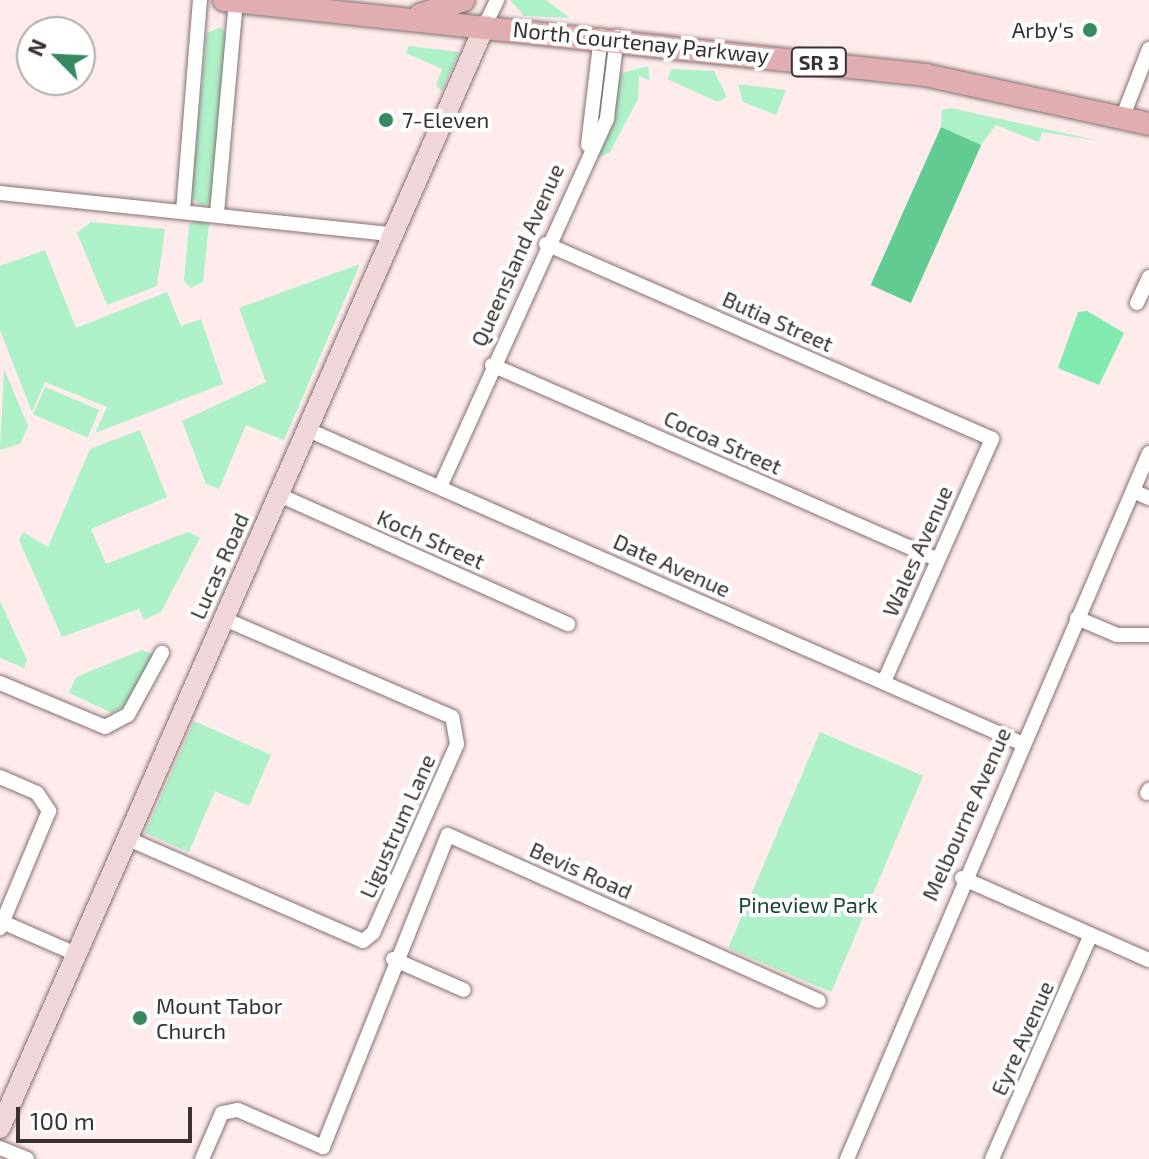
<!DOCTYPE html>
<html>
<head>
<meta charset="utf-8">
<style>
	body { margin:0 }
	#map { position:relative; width:1149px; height:1159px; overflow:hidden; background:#feeced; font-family:"Exo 2",sans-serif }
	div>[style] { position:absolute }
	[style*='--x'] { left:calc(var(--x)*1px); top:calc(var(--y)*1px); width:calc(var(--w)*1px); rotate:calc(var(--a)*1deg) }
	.green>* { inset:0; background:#aef0c8; transform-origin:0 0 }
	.forest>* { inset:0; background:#61cb92; transform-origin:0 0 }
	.water>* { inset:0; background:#81eaaf }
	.roads { filter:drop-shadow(0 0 2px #837071) drop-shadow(0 0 2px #837071) }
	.street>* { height:14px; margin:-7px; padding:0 7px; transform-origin:7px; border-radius:7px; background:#fff }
	.secondary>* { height:20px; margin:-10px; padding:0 10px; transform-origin:10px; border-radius:10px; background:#f0d6d8 }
	.primary>* { height:22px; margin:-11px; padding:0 11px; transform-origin:11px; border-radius:11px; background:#e0adb1 }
	.dots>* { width:22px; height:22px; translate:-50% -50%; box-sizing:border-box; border:4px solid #fff; border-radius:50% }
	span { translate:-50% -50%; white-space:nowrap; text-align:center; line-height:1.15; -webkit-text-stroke:8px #fff; paint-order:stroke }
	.shield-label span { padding:2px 6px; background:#fff; border:2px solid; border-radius:6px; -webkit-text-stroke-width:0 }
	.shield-label { font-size:20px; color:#393131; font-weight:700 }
	.poi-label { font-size:22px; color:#393131 }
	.right { translate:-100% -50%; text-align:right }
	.left { translate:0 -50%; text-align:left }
	.street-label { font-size:22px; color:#393131 }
	.park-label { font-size:22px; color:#1b4730 }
	.north { position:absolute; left:16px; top:16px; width:80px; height:80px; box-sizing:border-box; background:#fff; border:2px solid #b0adad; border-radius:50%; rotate:294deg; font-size:22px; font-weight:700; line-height:32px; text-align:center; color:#393131 }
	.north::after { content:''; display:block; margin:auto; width:28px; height:36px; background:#358b5f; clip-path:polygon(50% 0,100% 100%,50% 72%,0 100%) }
	.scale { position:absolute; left:16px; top:1107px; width:176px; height:36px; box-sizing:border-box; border:4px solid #393131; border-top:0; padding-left:10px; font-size:24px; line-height:28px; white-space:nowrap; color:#393131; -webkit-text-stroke:6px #fff; paint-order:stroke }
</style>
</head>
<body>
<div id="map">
	<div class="green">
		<i style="clip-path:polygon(510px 0,546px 0,570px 18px,524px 16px)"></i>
		<i style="clip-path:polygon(221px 27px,227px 36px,211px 202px,203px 206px,191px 198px,207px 33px)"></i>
		<i style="clip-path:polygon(409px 46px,459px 52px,442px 91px,436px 85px,442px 69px,406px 53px)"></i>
		<i style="clip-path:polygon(648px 66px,650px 80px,639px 76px,638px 99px,610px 152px,596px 159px,622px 73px)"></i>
		<i style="clip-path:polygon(672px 69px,714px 71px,727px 97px,718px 102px,667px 79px)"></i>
		<i style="clip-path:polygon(738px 84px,786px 90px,776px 115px,743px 102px)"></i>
		<i style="clip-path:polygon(951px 108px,1100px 141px,1042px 132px,1039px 142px,996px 125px,981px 145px,941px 127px,942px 110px)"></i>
		<i style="clip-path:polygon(197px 217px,209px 224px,203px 282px,191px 288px,184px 281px,189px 225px)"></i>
		<i style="clip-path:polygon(91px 222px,165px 229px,157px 286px,107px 305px,77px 233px)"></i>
		<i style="clip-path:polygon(45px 250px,76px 328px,167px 292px,181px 326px,201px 319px,223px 384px,95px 433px,107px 407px,45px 382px,32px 412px,0 330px,0 266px)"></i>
		<i style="clip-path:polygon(360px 264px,284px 440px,246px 425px,219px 489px,206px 484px,182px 421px,266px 382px,239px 308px)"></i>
		<i style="clip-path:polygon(4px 369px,28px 426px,20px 444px,0 450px)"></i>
		<i style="left:45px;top:387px;width:59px;height:30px;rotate:23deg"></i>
		<i style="clip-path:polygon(140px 430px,167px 497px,91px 529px,106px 564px,188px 532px,200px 538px,161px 612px,144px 620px,139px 609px,62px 637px,19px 540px,23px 532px,48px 547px,90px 449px)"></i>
		<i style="clip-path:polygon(0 601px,27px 660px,24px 668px,0 658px)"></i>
		<i style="clip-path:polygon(142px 650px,154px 655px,129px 703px,112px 713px,69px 693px,76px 677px)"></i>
		<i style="clip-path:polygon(194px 721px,271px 755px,249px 806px,215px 791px,189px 852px,145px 833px)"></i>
		<i style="left:820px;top:732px;width:112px;height:235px;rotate:23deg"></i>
	</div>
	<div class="forest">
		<i style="left:941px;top:127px;width:44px;height:173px;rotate:24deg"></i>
	</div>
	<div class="water">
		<i style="clip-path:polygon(1087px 311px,1124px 333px,1099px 385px,1058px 368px,1078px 312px)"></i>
	</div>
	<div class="roads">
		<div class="street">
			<i style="--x:485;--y:25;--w:28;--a:-64"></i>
			<i style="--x:1123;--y:116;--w:72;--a:-68.8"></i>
			<i style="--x:588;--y:145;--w:110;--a:-83.2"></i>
			<i style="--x:0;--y:193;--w:394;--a:6"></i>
			<i style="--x:183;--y:211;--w:212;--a:-85.4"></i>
			<i style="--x:217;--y:213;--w:213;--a:-84.9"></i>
			<i style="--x:546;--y:244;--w:487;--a:23.6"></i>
			<i style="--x:992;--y:439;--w:266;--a:114"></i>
			<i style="--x:1137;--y:303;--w:29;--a:-65"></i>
			<i style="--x:492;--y:365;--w:485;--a:23.6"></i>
			<i style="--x:306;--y:429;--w:781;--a:23.71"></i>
			<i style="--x:440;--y:487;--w:405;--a:-65.6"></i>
			<i style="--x:607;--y:118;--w:82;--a:-83"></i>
			<i style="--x:1133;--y:491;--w:17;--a:24"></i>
			<i style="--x:277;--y:494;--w:319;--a:24.1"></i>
			<i style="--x:1077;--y:618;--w:43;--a:23"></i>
			<i style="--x:1117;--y:635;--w:32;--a:0"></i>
			<i style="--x:0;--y:683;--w:114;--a:22.7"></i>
			<i style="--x:105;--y:727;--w:26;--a:-28"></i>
			<i style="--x:128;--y:715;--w:71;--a:-61.3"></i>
			<i style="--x:0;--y:777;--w:40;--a:23.4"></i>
			<i style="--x:37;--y:793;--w:22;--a:56"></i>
			<i style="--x:49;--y:811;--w:127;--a:112.7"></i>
			<i style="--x:1147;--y:793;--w:4;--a:-56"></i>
			<i style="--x:126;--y:838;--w:258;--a:23.5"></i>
			<i style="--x:363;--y:941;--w:13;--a:-39"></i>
			<i style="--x:373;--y:933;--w:207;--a:-66"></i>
			<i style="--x:457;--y:744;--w:27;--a:-100"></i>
			<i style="--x:452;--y:717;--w:250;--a:-156.7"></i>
			<i style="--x:962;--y:878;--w:204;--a:23.7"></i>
			<i style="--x:0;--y:921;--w:83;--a:23.5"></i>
			<i style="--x:393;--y:959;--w:77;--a:23.6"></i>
			<i style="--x:0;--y:1148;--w:29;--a:22"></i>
			<i style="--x:202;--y:1159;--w:50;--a:-66.5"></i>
			<i style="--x:222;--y:1113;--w:16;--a:-11"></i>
			<i style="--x:238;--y:1110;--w:93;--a:23.5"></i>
			<i style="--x:323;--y:1147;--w:336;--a:-68.2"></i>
			<i style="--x:448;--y:835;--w:406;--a:24.1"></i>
			<i style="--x:847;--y:1159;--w:768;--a:-66.84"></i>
			<i style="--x:992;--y:1159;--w:245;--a:-66.2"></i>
		</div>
		<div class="secondary">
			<i style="--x:0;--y:1128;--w:1205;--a:-66.26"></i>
		</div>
		<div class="primary">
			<i style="--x:224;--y:0;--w:706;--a:6.1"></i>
			<i style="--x:926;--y:75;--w:228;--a:12.4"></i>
			<i style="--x:420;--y:15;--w:46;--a:-18.8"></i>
		</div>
	</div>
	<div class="dots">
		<i style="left:1090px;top:30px;background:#358b5f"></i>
		<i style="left:386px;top:120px;background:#358b5f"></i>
		<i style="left:140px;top:1018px;background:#358b5f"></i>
	</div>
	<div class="shield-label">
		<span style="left:819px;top:62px">SR 3</span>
	</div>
	<div class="poi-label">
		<span class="right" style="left:1074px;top:30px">Arby's</span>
		<span class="left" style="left:402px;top:120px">7-Eleven</span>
		<span class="left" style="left:156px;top:1018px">Mount Tabor<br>Church</span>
	</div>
	<div class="street-label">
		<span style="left:641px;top:42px;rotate:6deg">North Courtenay Parkway</span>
		<span style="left:517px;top:255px;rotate:-66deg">Queensland Avenue</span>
		<span style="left:778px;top:321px;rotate:24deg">Butia Street</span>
		<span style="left:723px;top:442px;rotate:24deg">Cocoa Street</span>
		<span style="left:431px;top:539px;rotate:24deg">Koch Street</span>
		<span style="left:917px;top:551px;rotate:-66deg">Wales Avenue</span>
		<span style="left:672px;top:565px;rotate:24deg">Date Avenue</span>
		<span style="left:219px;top:566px;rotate:-66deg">Lucas Road</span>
		<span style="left:966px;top:814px;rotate:-66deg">Melbourne Avenue</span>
		<span style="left:397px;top:826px;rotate:-66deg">Ligustrum Lane</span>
		<span style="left:581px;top:870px;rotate:24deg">Bevis Road</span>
		<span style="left:1022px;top:1038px;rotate:-66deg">Eyre Avenue</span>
	</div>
	<div class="park-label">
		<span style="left:808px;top:905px">Pineview Park</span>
	</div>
	<div class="north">N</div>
	<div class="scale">100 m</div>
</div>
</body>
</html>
